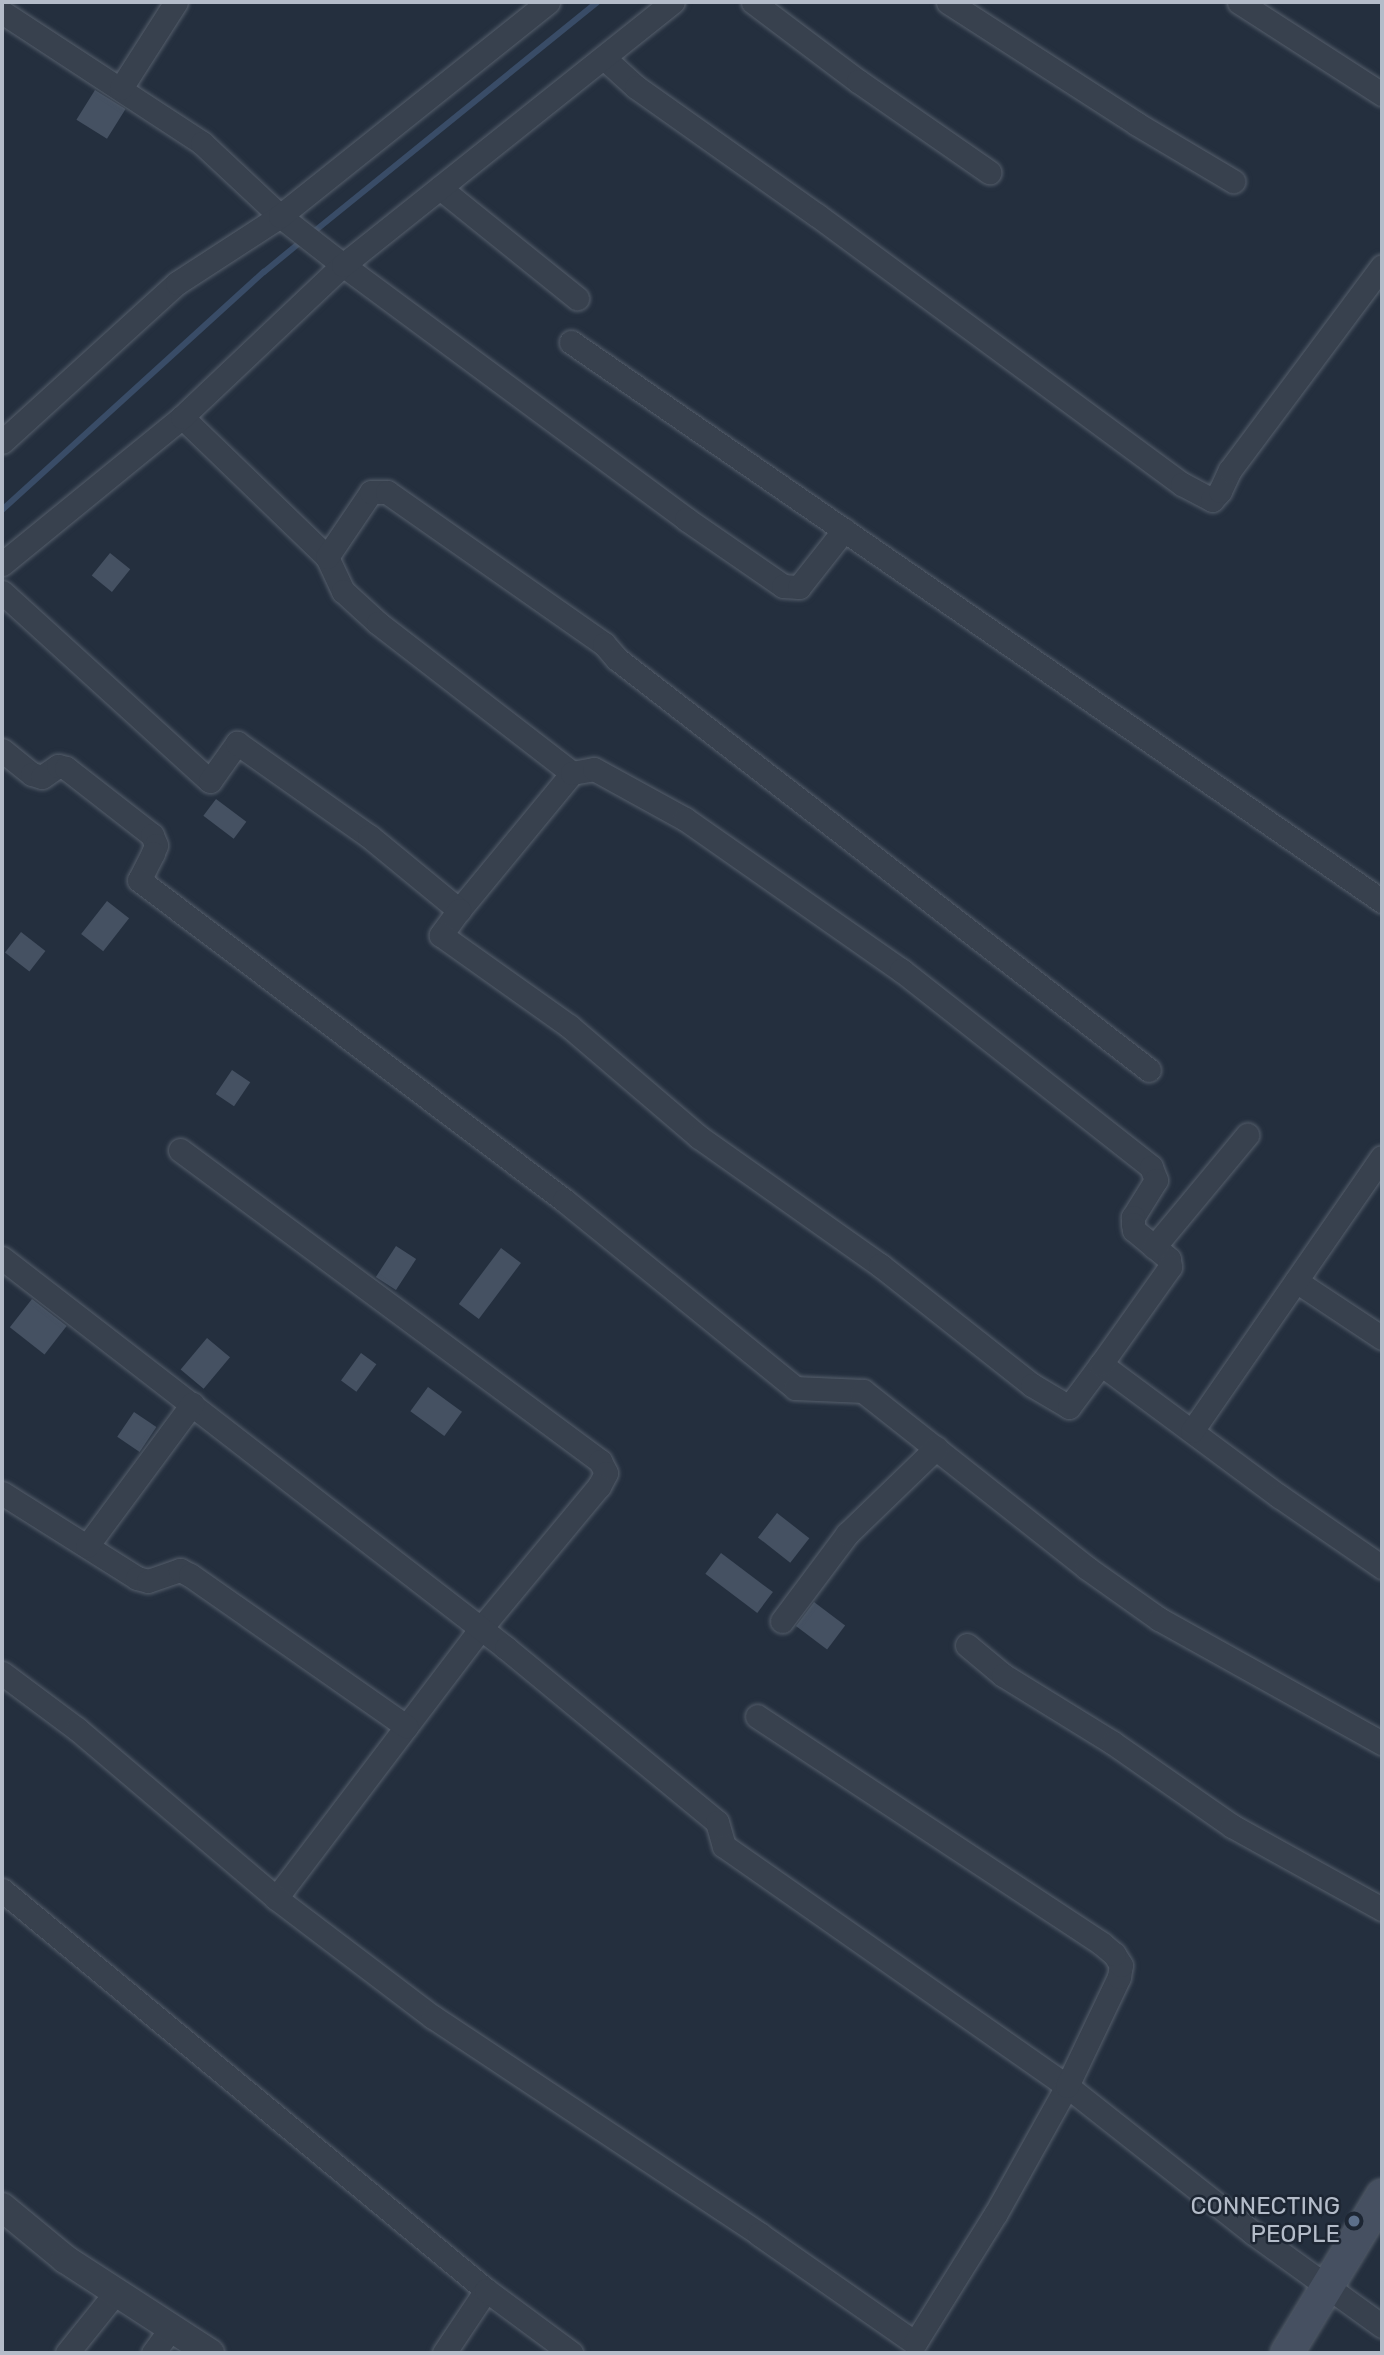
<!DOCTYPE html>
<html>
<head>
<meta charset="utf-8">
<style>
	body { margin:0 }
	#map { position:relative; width:1384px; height:2355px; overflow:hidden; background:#242f3e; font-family:Rubik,sans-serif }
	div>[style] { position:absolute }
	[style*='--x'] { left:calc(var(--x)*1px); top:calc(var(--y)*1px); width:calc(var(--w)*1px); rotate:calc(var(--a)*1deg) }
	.stream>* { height:6px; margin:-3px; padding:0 3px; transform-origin:3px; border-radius:3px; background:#394c67 }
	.building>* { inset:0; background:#455162; transform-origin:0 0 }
	.roads { filter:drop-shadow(0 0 2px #565f6c) drop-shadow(0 0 2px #565f6c) }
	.minor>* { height:23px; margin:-11.5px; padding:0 11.5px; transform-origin:11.5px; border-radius:11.5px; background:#38414e }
	.tertiary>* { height:28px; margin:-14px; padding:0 14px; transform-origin:14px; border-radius:14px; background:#38414e }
	.secondary>* { height:32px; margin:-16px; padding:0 16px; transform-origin:16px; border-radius:16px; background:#465061 }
	.dots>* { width:19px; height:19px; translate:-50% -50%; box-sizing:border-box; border:4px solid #1d2633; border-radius:50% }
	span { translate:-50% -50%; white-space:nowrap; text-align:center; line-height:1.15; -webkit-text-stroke:5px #1d2633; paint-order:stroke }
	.poi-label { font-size:24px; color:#b4bcc9 }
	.right { translate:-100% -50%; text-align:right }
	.frame { position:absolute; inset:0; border:4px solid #b4bcc9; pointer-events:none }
</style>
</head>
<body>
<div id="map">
	<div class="stream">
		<i style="--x:311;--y:234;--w:368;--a:-39"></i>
		<i style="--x:2;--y:510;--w:354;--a:-42.3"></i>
		<i style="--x:264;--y:272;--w:50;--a:-39.4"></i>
	</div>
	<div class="building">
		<i style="left:95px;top:90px;width:36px;height:35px;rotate:32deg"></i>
		<i style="left:110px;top:553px;width:26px;height:29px;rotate:39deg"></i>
		<i style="left:216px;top:799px;width:38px;height:21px;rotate:37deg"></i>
		<i style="left:107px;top:901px;width:28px;height:42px;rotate:38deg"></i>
		<i style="left:21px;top:932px;width:31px;height:26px;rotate:38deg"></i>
		<i style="left:232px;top:1070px;width:22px;height:29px;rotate:34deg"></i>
		<i style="left:396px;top:1246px;width:24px;height:37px;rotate:33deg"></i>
		<i style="left:501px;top:1248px;width:25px;height:70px;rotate:37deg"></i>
		<i style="left:32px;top:1299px;width:44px;height:36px;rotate:38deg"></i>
		<i style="left:207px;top:1338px;width:30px;height:41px;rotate:40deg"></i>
		<i style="left:361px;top:1353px;width:19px;height:34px;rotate:36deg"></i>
		<i style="left:428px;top:1387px;width:42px;height:30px;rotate:36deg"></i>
		<i style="left:134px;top:1412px;width:27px;height:30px;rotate:34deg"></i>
		<i style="left:777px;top:1513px;width:41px;height:31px;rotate:38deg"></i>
		<i style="left:721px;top:1553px;width:65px;height:26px;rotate:37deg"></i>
		<i style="left:814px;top:1602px;width:39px;height:30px;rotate:37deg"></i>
	</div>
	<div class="roads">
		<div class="minor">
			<i style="--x:753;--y:2;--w:131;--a:37"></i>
			<i style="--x:858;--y:81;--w:160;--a:34.8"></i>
			<i style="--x:948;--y:2;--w:225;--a:32.8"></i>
			<i style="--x:1137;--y:124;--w:112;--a:30.7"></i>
			<i style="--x:1239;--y:2;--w:170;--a:32.8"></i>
			<i style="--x:2;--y:12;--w:239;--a:33.2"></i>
			<i style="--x:202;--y:143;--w:107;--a:43.1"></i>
			<i style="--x:280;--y:216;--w:80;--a:37.9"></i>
			<i style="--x:343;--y:265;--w:427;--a:36.5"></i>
			<i style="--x:686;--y:519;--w:118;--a:34.6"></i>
			<i style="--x:783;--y:586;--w:16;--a:4"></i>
			<i style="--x:799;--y:587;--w:73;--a:-51.7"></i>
			<i style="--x:604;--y:58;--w:43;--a:42.2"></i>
			<i style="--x:636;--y:87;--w:222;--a:35.3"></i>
			<i style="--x:817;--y:215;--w:453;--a:36.4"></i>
			<i style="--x:1182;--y:484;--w:34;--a:28"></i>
			<i style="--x:1212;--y:500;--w:12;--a:-48"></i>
			<i style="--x:1220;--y:491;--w:23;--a:-65"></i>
			<i style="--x:1230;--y:470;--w:254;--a:-53.3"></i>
			<i style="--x:121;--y:88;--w:102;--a:-57.4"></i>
			<i style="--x:440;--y:188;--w:176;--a:38.8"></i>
			<i style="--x:571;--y:342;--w:985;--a:34.58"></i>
			<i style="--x:182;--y:417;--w:202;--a:44"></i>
			<i style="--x:327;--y:557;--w:38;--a:65"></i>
			<i style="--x:343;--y:591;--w:47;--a:42.4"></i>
			<i style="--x:378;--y:623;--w:245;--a:37.7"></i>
			<i style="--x:572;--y:773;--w:178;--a:129.5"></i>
			<i style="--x:2;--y:442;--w:236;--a:-42.3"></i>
			<i style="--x:177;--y:283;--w:123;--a:-33"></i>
			<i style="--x:280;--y:216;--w:343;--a:-38.6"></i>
			<i style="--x:327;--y:557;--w:78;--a:-55.9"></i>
			<i style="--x:371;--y:492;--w:16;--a:0"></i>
			<i style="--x:387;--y:492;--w:265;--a:35"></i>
			<i style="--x:604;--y:644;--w:20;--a:49"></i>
			<i style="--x:617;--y:659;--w:672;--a:37.69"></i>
			<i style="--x:2;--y:564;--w:232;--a:-39.2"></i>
			<i style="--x:182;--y:417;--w:221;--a:-43.4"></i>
			<i style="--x:343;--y:265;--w:422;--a:-38.6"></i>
			<i style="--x:2;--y:592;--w:281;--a:42.3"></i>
			<i style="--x:210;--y:781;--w:47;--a:-54.6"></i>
			<i style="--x:237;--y:743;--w:161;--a:35.2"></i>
			<i style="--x:369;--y:836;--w:117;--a:39.4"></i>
			<i style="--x:459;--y:910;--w:31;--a:126"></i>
			<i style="--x:441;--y:935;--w:157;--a:35.4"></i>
			<i style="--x:569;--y:1026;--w:171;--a:40.5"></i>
			<i style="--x:699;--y:1137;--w:222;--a:35.3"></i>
			<i style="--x:880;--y:1265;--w:194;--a:38.3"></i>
			<i style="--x:1032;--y:1385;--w:43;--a:30.7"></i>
			<i style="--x:1069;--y:1407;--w:54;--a:-53.3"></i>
			<i style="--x:1101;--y:1364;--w:222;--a:36.6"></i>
			<i style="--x:1279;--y:1496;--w:125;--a:34.6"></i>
			<i style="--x:2;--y:750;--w:38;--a:39"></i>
			<i style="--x:32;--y:774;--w:10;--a:17"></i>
			<i style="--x:42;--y:777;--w:19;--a:-35"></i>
			<i style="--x:58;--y:766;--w:8;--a:14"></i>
			<i style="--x:66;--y:768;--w:109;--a:37.9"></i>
			<i style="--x:152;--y:835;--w:11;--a:68"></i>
			<i style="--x:156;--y:845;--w:9;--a:111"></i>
			<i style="--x:153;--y:853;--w:30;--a:117"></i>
			<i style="--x:139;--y:880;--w:532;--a:36.98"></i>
			<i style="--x:564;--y:1200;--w:298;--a:39.1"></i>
			<i style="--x:795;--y:1388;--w:68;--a:2.5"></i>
			<i style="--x:863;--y:1391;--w:285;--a:38.3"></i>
			<i style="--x:1087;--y:1568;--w:88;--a:35.3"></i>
			<i style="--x:1159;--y:1619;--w:255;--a:29.1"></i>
			<i style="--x:572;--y:773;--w:22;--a:-10"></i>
			<i style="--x:594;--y:769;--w:104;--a:28.8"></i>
			<i style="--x:685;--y:819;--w:264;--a:35"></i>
			<i style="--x:901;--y:970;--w:318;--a:38.2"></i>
			<i style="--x:1151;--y:1167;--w:14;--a:69"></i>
			<i style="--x:1156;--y:1180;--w:44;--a:121.9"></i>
			<i style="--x:1133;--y:1217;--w:7;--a:90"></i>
			<i style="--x:1133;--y:1224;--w:6;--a:81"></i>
			<i style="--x:1134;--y:1230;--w:45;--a:39.6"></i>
			<i style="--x:1169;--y:1259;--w:8;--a:83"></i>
			<i style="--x:1170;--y:1267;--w:119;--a:125.4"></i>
			<i style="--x:180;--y:1150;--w:523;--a:36.52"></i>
			<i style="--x:600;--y:1461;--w:13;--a:63"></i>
			<i style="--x:606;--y:1473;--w:15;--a:118"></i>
			<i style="--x:599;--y:1486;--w:185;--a:129.7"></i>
			<i style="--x:481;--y:1628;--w:339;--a:127.2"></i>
			<i style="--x:1154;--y:1247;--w:146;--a:-50.3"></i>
			<i style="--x:2;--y:1258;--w:637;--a:37.73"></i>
			<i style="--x:506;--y:1648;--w:273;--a:39.5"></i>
			<i style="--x:717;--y:1822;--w:25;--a:74"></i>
			<i style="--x:724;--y:1846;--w:419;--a:35"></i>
			<i style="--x:1067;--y:2086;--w:237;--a:38.3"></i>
			<i style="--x:1253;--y:2233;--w:159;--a:35.8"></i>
			<i style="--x:1296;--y:1281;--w:103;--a:33.5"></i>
			<i style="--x:1192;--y:1431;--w:333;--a:-55.3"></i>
			<i style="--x:2;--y:1493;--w:160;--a:32.2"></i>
			<i style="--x:137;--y:1578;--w:11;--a:15"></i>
			<i style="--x:148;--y:1581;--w:34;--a:-19"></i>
			<i style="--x:180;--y:1570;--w:11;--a:27"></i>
			<i style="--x:190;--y:1575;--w:264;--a:35"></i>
			<i style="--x:87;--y:1546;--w:177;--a:-53.5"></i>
			<i style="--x:782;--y:1621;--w:109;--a:-53.2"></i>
			<i style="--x:847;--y:1534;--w:124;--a:-44"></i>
			<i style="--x:967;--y:1645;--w:47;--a:39.8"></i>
			<i style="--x:1003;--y:1675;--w:129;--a:31.7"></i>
			<i style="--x:1113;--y:1743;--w:145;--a:34.9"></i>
			<i style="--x:1232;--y:1826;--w:171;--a:29"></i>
			<i style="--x:2;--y:1673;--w:94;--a:36.7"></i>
			<i style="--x:77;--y:1729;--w:261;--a:40.3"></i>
			<i style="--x:276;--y:1898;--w:197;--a:37.2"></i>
			<i style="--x:433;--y:2017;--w:392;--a:33.6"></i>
			<i style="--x:759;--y:2234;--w:190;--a:34.9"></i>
			<i style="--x:915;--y:2343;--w:153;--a:-58.1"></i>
			<i style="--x:996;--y:2213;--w:145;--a:-60.8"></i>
			<i style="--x:1067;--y:2086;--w:121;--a:-64.5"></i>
			<i style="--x:1119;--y:1977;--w:12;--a:-81"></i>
			<i style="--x:1121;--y:1965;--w:13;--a:-122"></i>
			<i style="--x:1114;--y:1954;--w:17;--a:-140"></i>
			<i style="--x:1101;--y:1943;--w:412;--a:-146.6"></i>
			<i style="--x:2;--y:1890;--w:628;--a:39.57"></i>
			<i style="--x:67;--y:2353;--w:78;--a:-51.2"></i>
			<i style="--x:153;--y:2353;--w:31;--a:-54"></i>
			<i style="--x:444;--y:2353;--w:76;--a:-56.3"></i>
			<i style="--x:486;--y:2290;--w:106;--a:36.5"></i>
		</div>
		<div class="tertiary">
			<i style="--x:2;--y:2207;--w:82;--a:39.5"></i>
			<i style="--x:65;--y:2259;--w:173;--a:33"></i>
		</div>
		<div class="secondary">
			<i style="--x:1287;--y:2353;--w:184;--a:-58.8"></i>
		</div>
	</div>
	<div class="dots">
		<i style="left:1354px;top:2221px;background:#5c6f8a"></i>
	</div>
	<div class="poi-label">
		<span class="right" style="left:1340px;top:2221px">CONNECTING<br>PEOPLE</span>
	</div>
	<div class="frame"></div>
</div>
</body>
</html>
